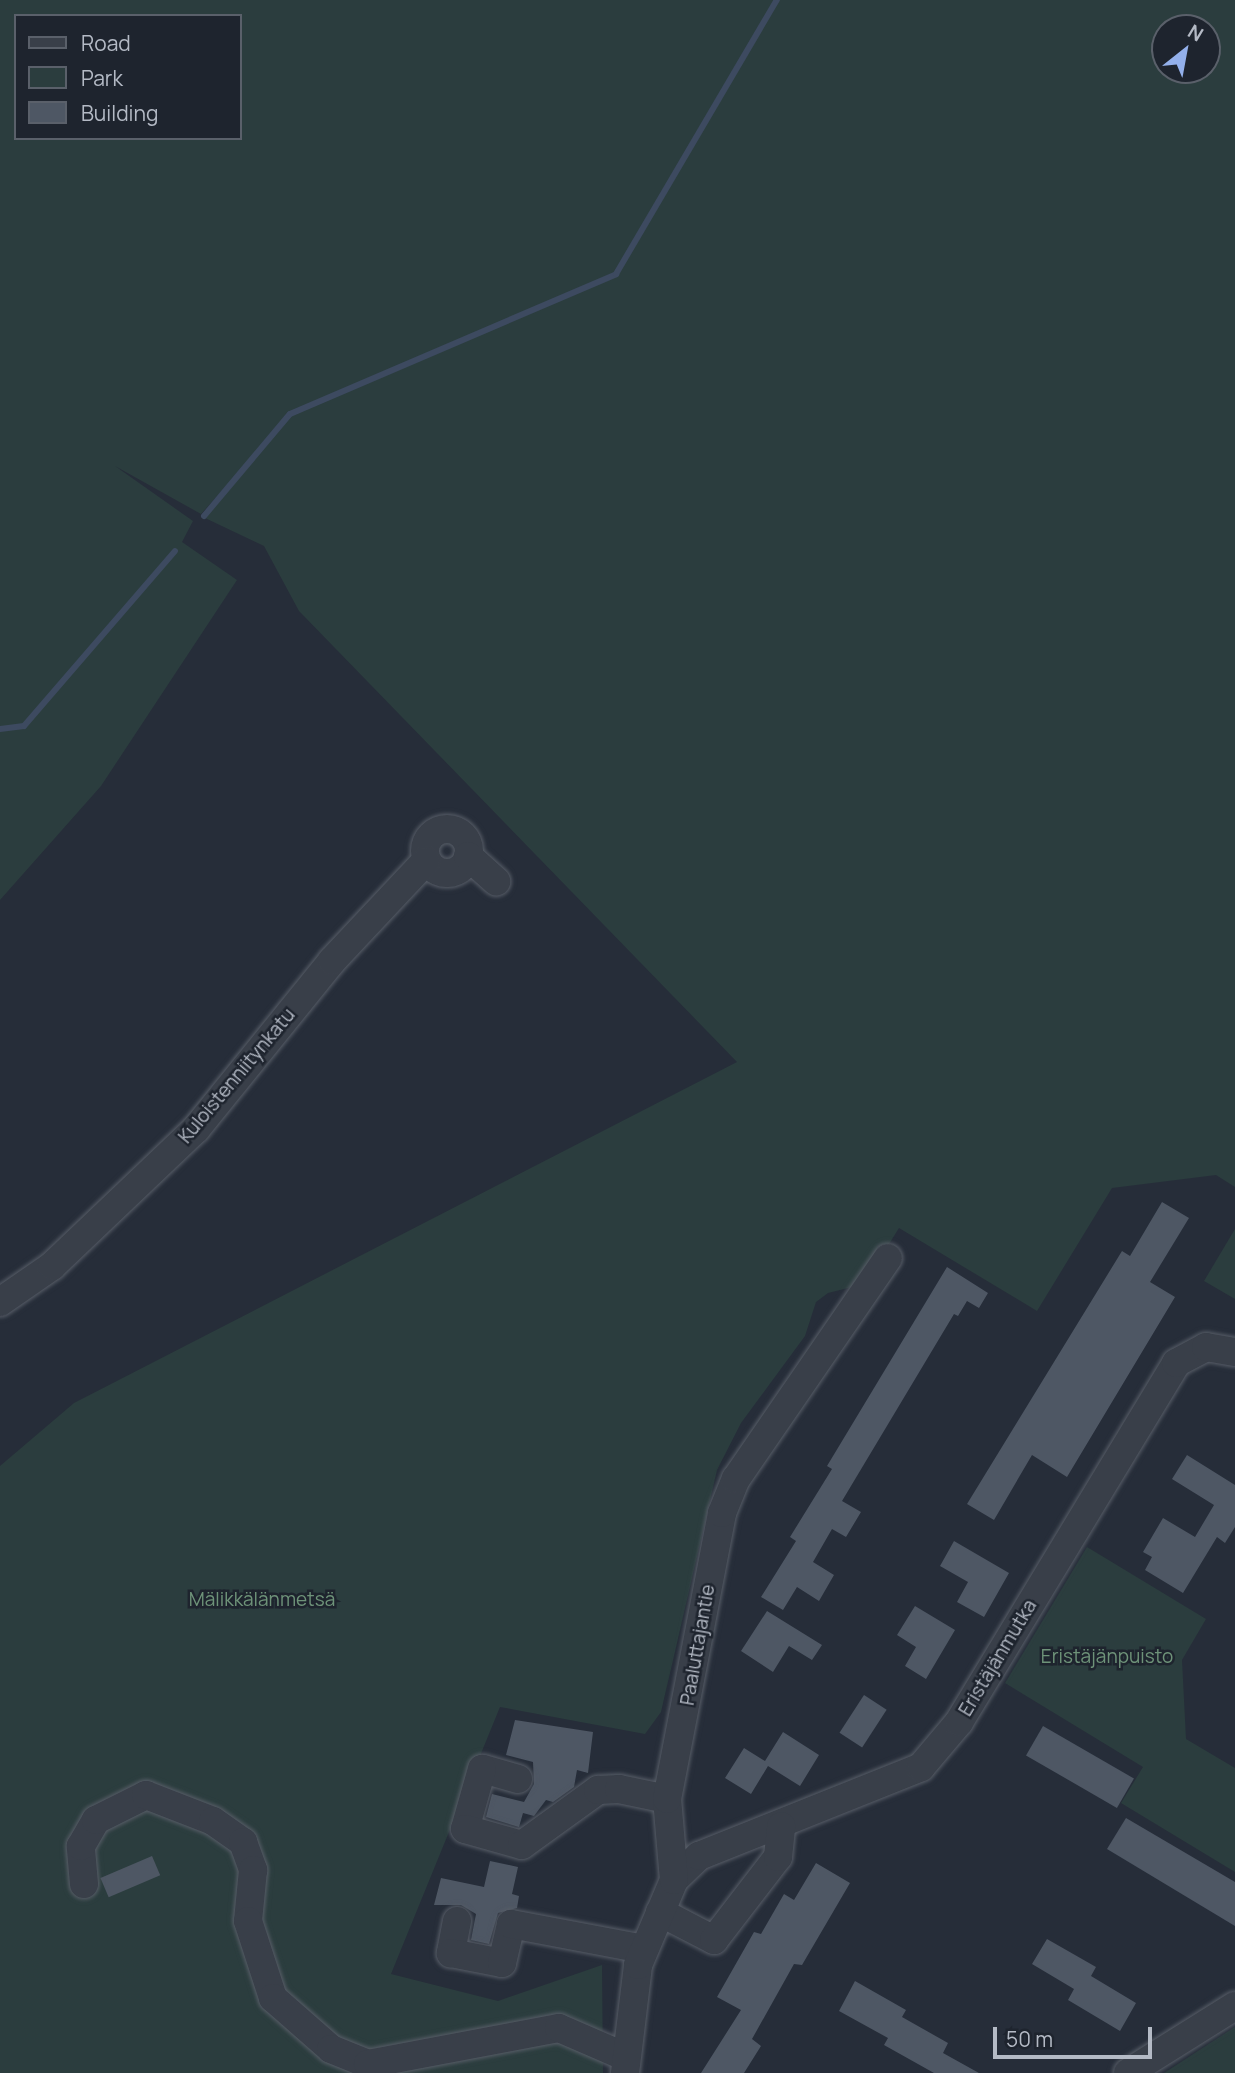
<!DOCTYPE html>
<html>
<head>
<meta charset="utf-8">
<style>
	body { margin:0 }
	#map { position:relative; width:1235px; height:2073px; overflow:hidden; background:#262d39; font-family:Manrope,sans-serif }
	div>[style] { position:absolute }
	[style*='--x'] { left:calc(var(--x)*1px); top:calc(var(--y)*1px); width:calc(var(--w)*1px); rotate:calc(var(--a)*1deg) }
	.green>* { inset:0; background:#2b3d3e }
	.stream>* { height:6px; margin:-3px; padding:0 3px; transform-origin:3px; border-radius:3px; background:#3d4a60 }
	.building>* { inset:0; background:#4e5764; transform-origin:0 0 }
	.roads { filter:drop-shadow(0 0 2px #575d67) drop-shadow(0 0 2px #575d67) }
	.minor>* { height:28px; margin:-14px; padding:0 14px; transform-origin:14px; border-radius:14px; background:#393f49 }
	.minor>.ring { margin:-14px; padding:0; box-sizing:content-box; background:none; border:28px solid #393f49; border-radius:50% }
	span { translate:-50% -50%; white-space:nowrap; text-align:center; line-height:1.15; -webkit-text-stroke:5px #1e242e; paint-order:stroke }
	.street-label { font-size:19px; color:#b4bac5 }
	.park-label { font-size:19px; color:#6e9379 }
	.legend { position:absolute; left:14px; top:14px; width:228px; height:126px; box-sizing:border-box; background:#1e242e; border:2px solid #5a606a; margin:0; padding:9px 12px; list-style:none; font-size:21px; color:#b4bac5 }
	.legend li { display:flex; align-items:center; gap:14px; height:35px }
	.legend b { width:35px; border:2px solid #5a606a }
	.north { position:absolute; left:1151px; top:14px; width:70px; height:70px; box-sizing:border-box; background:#1e242e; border:2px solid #5a606a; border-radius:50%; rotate:31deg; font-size:19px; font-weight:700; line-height:28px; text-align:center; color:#b4bac5 }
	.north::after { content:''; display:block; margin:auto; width:24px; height:32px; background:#93b0eb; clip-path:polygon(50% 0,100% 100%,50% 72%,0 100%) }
	.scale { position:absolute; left:993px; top:2027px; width:159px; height:32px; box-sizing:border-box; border:4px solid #b4bac5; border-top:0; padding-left:9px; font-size:21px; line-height:24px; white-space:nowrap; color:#b4bac5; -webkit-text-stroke:5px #1e242e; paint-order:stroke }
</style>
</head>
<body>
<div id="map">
	<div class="green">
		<i style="clip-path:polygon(evenodd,0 0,1235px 0,1235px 1187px,1216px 1175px,1112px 1188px,1037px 1311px,899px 1228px,864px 1284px,828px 1293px,816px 1302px,805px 1336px,741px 1423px,717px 1470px,661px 1712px,645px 1734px,500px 1707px,391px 1974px,498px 2001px,602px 1965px,603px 2073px,0 2073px,0 1466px,74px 1403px,737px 1062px,299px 611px,264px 546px,205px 518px,273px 434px,201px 514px,115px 466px,193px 521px,182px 542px,237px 580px,101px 786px,0 900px,0 0,16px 16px,240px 16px,240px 138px,16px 138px,16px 16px,0 0,1165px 28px,1207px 28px,1207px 70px,1165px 70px,1165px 28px)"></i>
		<i style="clip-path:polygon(1235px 1229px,1235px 1299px,1204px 1281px)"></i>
		<i style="clip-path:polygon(1087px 1547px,1206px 1619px,1182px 1660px,1186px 1739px,1235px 1768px,1235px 1872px,1121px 1803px,1143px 1767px,1005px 1683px)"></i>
		<i style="clip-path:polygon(1235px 2027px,1235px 2073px,1164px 2073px)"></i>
	</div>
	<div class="stream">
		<i style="--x:204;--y:516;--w:133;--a:-49.9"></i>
		<i style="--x:290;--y:414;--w:355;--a:-23.2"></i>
		<i style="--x:616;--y:274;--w:318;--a:-59.6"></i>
		<i style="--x:0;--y:729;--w:24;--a:-7"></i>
		<i style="--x:24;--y:726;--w:231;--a:-49.2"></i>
	</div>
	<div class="building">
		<i style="clip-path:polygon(1162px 1202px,1189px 1218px,1150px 1282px,1175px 1297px,1067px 1477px,1032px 1455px,994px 1520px,967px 1504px,1122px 1251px,1130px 1256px)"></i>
		<i style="clip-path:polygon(947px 1267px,988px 1293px,979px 1308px,967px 1301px,958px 1316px,954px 1314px,842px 1501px,861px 1512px,846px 1537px,832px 1529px,813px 1562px,834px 1575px,819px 1601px,797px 1587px,783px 1610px,761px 1597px,796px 1541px,790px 1537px,832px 1469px,827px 1466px)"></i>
		<i style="clip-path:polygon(1187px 1455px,1235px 1485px,1235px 1527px,1225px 1543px,1217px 1537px,1183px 1593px,1145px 1570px,1152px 1557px,1143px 1552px,1163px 1518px,1195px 1537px,1214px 1505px,1172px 1479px)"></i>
		<i style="clip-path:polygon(954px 1541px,1009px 1573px,984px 1617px,957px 1602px,968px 1582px,940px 1566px)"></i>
		<i style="clip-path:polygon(915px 1606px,955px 1630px,926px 1679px,905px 1666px,916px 1647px,897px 1635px)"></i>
		<i style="clip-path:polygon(767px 1611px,822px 1645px,812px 1660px,789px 1646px,773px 1672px,741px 1651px)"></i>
		<i style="left:864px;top:1695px;width:27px;height:45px;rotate:33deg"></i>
		<i style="clip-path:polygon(515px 1720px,593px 1732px,588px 1773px,577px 1770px,574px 1787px,553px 1802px,546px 1800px,534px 1816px,523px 1813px,519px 1827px,486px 1817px,492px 1794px,524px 1802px,534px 1784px,533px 1762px,506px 1755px)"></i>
		<i style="left:1043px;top:1726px;width:105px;height:34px;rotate:30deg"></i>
		<i style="clip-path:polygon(783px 1732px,819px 1755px,800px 1786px,768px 1766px,751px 1794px,725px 1778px,744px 1748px,765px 1761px)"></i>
		<i style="clip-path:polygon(1126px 1818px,1235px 1882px,1235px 1926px,1107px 1849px)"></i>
		<i style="left:152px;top:1856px;width:21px;height:56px;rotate:67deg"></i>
		<i style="clip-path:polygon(490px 1861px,518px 1867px,512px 1894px,519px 1896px,517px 1908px,498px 1913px,489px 1944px,471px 1940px,476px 1914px,461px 1905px,434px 1905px,441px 1878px,484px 1887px)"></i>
		<i style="clip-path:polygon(816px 1863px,850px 1883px,802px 1965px,794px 1964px,752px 2039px,761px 2046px,744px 2073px,701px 2073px,741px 2010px,717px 1997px,754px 1932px,761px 1934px,784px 1894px,794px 1900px)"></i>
		<i style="clip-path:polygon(1047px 1939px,1096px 1967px,1091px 1976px,1136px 2003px,1120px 2031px,1068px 2000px,1074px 1989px,1032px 1964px)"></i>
		<i style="clip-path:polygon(855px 1981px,906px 2010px,902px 2017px,948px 2043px,943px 2053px,979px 2073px,934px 2073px,884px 2045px,888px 2038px,839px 2011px)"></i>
	</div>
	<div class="roads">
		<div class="minor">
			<i class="ring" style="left:425px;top:829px;width:16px;height:16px"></i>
			<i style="--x:468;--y:856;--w:38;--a:42"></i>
			<i style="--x:0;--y:1302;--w:63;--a:-34.7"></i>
			<i style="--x:52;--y:1266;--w:199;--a:-43.6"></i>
			<i style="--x:196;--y:1129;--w:216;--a:-51"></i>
			<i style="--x:332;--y:961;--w:137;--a:-46.8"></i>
			<i style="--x:518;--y:1779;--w:37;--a:-164"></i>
			<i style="--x:482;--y:1769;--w:62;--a:105.8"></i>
			<i style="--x:465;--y:1829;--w:59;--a:15.7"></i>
			<i style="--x:522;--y:1845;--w:94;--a:-35.9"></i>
			<i style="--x:598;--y:1790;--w:21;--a:-3"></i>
			<i style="--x:619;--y:1789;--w:49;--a:11.8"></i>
			<i style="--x:674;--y:1880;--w:35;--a:-44"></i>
			<i style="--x:699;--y:1856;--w:239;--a:-21.8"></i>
			<i style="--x:921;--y:1767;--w:59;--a:-49.8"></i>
			<i style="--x:959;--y:1722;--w:419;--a:-58.8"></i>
			<i style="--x:1176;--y:1363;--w:34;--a:-28"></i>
			<i style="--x:1206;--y:1347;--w:29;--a:10"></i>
			<i style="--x:84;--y:1884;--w:38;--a:-95"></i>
			<i style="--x:81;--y:1846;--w:30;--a:-60"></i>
			<i style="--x:96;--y:1820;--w:56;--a:-26.6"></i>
			<i style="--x:146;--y:1795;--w:72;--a:21.2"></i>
			<i style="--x:213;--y:1821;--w:37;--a:35"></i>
			<i style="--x:243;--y:1842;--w:30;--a:70"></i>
			<i style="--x:253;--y:1870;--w:51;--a:95.6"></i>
			<i style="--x:248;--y:1921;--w:81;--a:72"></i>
			<i style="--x:273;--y:1998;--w:77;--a:41.3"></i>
			<i style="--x:331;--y:2049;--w:40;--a:22"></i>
			<i style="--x:368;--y:2064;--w:194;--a:-10.7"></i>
			<i style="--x:559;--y:2028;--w:73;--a:23.4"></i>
			<i style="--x:660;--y:1912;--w:61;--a:27.4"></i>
			<i style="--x:714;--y:1940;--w:105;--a:-52.4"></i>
			<i style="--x:778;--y:1857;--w:31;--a:-84"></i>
			<i style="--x:457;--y:1921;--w:33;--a:101"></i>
			<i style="--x:451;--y:1953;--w:52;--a:11.1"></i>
			<i style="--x:502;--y:1963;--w:40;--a:-77"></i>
			<i style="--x:511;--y:1924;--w:134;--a:10.7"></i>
			<i style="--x:625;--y:2073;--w:109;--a:-83.1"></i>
			<i style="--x:638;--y:1965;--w:92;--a:-67"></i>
			<i style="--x:674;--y:1880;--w:81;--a:-94.9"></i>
			<i style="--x:667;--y:1799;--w:291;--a:-79.1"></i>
			<i style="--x:722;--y:1513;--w:37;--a:-68"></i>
			<i style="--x:736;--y:1479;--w:268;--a:-55.5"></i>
			<i style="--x:1128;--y:2073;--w:126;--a:-32.1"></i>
		</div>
	</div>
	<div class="street-label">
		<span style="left:237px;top:1076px;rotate:-50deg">Kuloistenniitynkatu</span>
		<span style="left:698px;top:1645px;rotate:-80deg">Paaluttajantie</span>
		<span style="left:998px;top:1658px;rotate:-59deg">Eristäjänmutka</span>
	</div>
	<div class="park-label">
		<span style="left:262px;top:1600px">Mälikkälänmetsä</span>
		<span style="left:1107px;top:1657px">Eristäjänpuisto</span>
	</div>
	<ul class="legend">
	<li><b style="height:9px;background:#393f49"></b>Road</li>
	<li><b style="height:19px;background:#2b3d3e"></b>Park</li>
	<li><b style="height:19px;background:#4e5764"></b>Building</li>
	</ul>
	<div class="north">N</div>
	<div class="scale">50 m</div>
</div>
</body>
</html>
